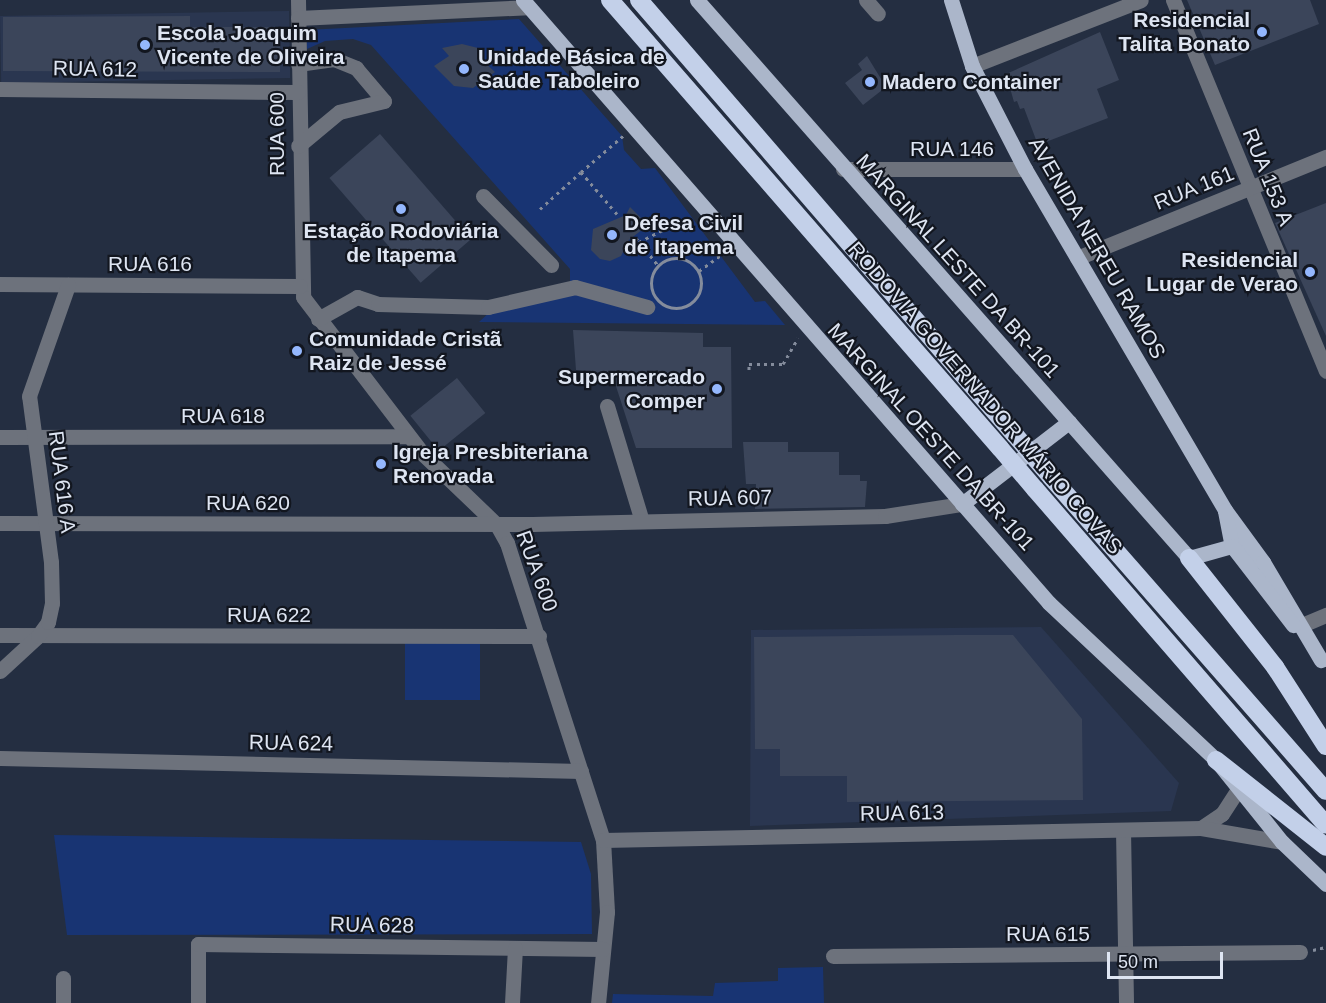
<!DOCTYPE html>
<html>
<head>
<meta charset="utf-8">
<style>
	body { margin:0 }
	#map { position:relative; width:1326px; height:1003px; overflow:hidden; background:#242e41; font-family:Arial,sans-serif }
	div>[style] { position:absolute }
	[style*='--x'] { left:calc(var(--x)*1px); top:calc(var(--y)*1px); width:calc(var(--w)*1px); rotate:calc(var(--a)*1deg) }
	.built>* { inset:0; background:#2a3650; transform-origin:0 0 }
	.green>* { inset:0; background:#183473; transform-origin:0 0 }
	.building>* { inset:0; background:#3b455a; transform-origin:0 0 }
	.path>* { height:3px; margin-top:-1.5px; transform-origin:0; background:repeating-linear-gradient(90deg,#848c9c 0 3px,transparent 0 7.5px) }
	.path>.ring { margin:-1.5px; padding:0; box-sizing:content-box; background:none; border:3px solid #848c9c; border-radius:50% }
	.minor>* { height:15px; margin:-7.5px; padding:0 7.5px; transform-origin:7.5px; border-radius:7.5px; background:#6d727c }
	.major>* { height:15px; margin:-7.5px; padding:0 7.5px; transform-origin:7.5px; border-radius:7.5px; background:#abb6ca }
	.highway>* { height:18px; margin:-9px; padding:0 9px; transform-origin:9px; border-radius:9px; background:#c3d0e9 }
	.highway-bridge>* { height:18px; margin:-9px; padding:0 9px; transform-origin:9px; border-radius:9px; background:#c3d0e9 }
	.dots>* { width:16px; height:16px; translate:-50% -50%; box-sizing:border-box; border:3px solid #12161f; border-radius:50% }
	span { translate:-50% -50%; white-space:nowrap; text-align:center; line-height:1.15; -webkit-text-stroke:4.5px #12161f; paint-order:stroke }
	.poi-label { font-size:21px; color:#dee5f2; font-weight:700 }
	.right { translate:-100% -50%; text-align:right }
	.left { translate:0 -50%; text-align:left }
	.street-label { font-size:21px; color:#dee5f2 }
	.scale { position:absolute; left:1107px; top:952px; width:116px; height:27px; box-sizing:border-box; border:3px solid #dee5f2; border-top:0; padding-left:8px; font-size:18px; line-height:21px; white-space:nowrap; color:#dee5f2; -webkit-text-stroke:4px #12161f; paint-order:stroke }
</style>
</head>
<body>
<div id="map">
	<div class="built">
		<i style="left:289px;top:11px;width:67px;height:289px;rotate:89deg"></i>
		<i style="clip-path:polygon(1041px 627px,1179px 783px,1171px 811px,750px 826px,751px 630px)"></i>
	</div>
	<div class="green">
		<i style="clip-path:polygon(519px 19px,622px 136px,624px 150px,641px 169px,655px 168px,755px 302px,765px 301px,785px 325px,479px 322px,494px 308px,570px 288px,570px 269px,371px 45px,353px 39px,325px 41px,307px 49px,306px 30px)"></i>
		<i style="left:405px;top:643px;width:75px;height:57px"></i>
		<i style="clip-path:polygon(54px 835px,581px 842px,591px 874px,592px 934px,67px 935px)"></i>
		<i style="clip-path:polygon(823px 967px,824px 1003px,612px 1003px,613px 994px,713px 996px,715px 983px,778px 981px,778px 968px)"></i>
	</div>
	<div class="building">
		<i style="clip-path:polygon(1187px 0,1310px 0,1319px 24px,1215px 65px)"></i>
		<i style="clip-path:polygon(190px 16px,190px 27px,280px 27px,280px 72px,3px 71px,3px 17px)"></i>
		<i style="clip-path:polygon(1100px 32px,1119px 80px,1097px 89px,1108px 118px,1038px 145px,1024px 108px,1020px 109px,1017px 101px,1014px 102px,1006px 74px)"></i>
		<i style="clip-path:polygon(462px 44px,478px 48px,484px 55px,481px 59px,495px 72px,473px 88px,454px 86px,434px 66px,449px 56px,442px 48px)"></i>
		<i style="clip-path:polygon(867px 56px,886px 87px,863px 105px,845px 83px,862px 70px,858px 64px)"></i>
		<i style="left:380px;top:134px;width:139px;height:67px;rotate:49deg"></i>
		<i style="clip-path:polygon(1326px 203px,1326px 336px,1275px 223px)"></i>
		<i style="clip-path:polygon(630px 207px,648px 225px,629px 240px,621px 256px,610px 261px,600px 259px,591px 250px,593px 229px,626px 215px)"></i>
		<i style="clip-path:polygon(573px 330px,703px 333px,703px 347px,731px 347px,732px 448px,636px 448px,612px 374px,576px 370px)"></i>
		<i style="left:457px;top:378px;width:45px;height:60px;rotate:51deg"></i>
		<i style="clip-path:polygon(743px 442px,788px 442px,788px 452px,839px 452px,839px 475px,860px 475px,860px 481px,867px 481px,865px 507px,755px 509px,756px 484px,746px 484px)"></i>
		<i style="clip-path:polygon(957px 635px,1013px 635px,1082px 719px,1083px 800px,847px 802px,847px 776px,780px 776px,780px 749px,755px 749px,754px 637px)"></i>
	</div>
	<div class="path">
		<i style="--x:540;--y:209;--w:55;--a:-42.1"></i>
		<i style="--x:617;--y:214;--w:55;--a:-130.6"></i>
		<i style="--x:581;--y:172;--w:57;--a:-40.7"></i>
		<i style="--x:636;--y:238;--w:35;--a:51"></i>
		<i style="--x:639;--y:242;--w:35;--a:-27"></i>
		<i style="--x:670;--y:226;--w:23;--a:0"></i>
		<i class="ring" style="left:651px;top:258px;width:47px;height:47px"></i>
		<i style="--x:699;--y:271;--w:31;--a:-36"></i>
		<i style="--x:749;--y:370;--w:6;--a:-90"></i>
		<i style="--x:749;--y:364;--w:34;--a:0"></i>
		<i style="--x:783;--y:364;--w:30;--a:-60"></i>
		<i style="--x:1313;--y:950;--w:13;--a:-13"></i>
	</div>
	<div class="minor">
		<i style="--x:298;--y:0;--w:297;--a:89"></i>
		<i style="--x:303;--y:297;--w:198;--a:52.6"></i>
		<i style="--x:423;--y:454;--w:103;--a:43.8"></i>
		<i style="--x:497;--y:525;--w:21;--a:61"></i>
		<i style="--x:507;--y:543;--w:312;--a:72.1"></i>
		<i style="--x:603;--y:840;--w:72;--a:86.8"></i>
		<i style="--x:607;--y:912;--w:91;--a:95.6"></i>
		<i style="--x:866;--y:0;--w:18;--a:49"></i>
		<i style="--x:1173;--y:0;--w:401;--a:67.6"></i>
		<i style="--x:298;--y:18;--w:230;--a:-2.7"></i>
		<i style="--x:298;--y:64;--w:36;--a:-8"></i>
		<i style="--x:334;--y:59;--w:24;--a:22"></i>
		<i style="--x:356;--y:68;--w:43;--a:49.7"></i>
		<i style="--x:384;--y:101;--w:46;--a:166.3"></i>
		<i style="--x:339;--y:112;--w:53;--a:140.3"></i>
		<i style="--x:972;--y:66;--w:181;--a:-21.3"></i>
		<i style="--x:0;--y:89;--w:298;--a:0.6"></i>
		<i style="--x:843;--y:169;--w:182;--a:0"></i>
		<i style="--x:483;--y:196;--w:97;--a:45.4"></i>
		<i style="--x:1077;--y:258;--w:269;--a:-22.1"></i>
		<i style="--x:0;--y:284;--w:300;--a:0.4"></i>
		<i style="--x:318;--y:319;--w:45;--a:-29.4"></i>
		<i style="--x:357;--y:297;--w:22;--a:18"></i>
		<i style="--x:378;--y:304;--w:110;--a:1.6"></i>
		<i style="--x:488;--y:307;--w:89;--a:-12.9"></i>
		<i style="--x:575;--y:287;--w:75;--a:15.5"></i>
		<i style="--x:607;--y:406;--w:120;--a:73.1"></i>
		<i style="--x:0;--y:437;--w:409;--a:-0.1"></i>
		<i style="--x:0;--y:523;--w:532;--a:0.11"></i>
		<i style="--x:532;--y:524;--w:353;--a:-1.3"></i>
		<i style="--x:885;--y:516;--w:78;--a:-8.9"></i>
		<i style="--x:1302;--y:625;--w:26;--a:-23"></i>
		<i style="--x:0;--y:635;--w:539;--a:0.11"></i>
		<i style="--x:0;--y:671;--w:52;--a:-42.6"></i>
		<i style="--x:38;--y:636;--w:17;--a:-54"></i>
		<i style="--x:48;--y:622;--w:19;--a:-78"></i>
		<i style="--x:52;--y:603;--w:41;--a:-91.4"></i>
		<i style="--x:51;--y:562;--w:167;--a:-97.5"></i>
		<i style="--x:29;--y:396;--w:118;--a:-70.6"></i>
		<i style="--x:0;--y:758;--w:581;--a:1.28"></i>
		<i style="--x:1201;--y:828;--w:25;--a:-34"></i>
		<i style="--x:1222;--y:814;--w:30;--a:-57"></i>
		<i style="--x:1123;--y:830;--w:173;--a:89"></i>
		<i style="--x:603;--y:840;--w:598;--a:-1.15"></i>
		<i style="--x:1201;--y:828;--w:82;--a:9.8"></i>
		<i style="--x:833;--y:956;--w:467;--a:-0.5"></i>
		<i style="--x:63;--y:1003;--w:25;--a:-90"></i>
		<i style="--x:198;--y:1003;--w:59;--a:-90"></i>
		<i style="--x:198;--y:944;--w:405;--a:0.7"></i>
		<i style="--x:512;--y:1003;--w:55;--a:-86.9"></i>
	</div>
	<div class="major">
		<i style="--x:523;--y:0;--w:800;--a:48.9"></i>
		<i style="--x:1049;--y:603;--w:229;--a:43.2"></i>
		<i style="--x:1216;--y:760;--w:105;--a:51.2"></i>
		<i style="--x:1282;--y:842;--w:61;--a:43.7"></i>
		<i style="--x:697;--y:0;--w:744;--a:48.6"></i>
		<i style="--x:1189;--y:558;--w:45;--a:-15.6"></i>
		<i style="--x:1232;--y:546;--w:8;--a:0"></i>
		<i style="--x:1240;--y:546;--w:28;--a:35"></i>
		<i style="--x:951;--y:0;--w:69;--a:72.3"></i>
		<i style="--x:972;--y:66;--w:116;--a:62.8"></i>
		<i style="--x:1025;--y:169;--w:395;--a:59.6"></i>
		<i style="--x:1225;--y:510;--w:64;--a:53.8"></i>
		<i style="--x:1263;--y:562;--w:114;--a:59.4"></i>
		<i style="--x:962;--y:504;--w:135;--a:-37.5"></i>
		<i style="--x:1225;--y:511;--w:36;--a:79"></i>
		<i style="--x:1232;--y:546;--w:100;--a:52.3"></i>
	</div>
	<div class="highway">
		<i style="--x:610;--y:0;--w:594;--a:48.96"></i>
		<i style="--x:639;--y:0;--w:575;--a:49.16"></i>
		<i style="--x:1051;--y:477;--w:417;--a:48.8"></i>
		<i style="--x:1035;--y:489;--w:444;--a:49.1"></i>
		<i style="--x:1189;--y:558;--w:139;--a:51.7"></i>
		<i style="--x:1275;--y:667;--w:94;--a:57.2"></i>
		<i style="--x:1216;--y:760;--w:140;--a:38.3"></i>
	</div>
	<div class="highway-bridge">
		<i style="--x:1015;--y:435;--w:55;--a:49.4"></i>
		<i style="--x:1000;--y:448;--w:54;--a:49.5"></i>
	</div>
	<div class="dots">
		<i style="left:1262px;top:32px;background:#94b7fd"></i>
		<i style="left:145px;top:45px;background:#94b7fd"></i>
		<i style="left:464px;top:69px;background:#94b7fd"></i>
		<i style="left:870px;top:82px;background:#94b7fd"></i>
		<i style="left:401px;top:209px;background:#94b7fd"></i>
		<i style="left:612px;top:235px;background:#94b7fd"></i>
		<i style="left:1310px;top:272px;background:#94b7fd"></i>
		<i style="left:297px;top:351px;background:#94b7fd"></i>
		<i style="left:717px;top:389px;background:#94b7fd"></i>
		<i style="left:381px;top:464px;background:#94b7fd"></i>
	</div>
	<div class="poi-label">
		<span class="right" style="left:1250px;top:32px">Residencial<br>Talita Bonato</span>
		<span class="left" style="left:157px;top:45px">Escola Joaquim<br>Vicente de Oliveira</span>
		<span class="left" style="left:478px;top:69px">Unidade Básica de<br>Saúde Taboleiro</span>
		<span class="left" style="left:882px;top:82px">Madero Container</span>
		<span class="left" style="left:624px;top:235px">Defesa Civil<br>de Itapema</span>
		<span style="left:401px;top:243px">Estação Rodoviária<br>de Itapema</span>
		<span class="right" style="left:1298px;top:272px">Residencial<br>Lugar de Verao</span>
		<span class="left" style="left:309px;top:351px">Comunidade Cristã<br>Raiz de Jessé</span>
		<span class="right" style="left:705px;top:389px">Supermercado<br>Comper</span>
		<span class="left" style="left:393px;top:464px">Igreja Presbiteriana<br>Renovada</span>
	</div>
	<div class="street-label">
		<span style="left:95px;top:69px;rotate:1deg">RUA 612</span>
		<span style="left:277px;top:134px;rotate:-90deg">RUA 600</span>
		<span style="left:952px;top:149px">RUA 146</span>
		<span style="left:1268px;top:177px;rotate:68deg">RUA 153 A</span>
		<span style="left:1194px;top:188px;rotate:-22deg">RUA 161</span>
		<span style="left:1097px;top:248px;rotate:60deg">AVENIDA NEREU RAMOS</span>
		<span style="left:150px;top:264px">RUA 616</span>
		<span style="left:958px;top:266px;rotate:48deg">MARGINAL LESTE DA BR-101</span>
		<span style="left:985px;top:398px;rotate:49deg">RODOVIA GOVERNADOR MÁRIO COVAS</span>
		<span style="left:223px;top:416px">RUA 618</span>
		<span style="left:931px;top:437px;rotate:48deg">MARGINAL OESTE DA BR-101</span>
		<span style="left:62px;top:482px;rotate:83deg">RUA 616 A</span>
		<span style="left:730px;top:498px;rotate:-1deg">RUA 607</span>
		<span style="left:248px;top:503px">RUA 620</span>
		<span style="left:537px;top:571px;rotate:70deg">RUA 600</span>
		<span style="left:269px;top:615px">RUA 622</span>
		<span style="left:291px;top:743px;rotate:1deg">RUA 624</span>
		<span style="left:902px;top:813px;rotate:-1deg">RUA 613</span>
		<span style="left:372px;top:925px;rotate:1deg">RUA 628</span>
		<span style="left:1048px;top:934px">RUA 615</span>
	</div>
	<div class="scale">50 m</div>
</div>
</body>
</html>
